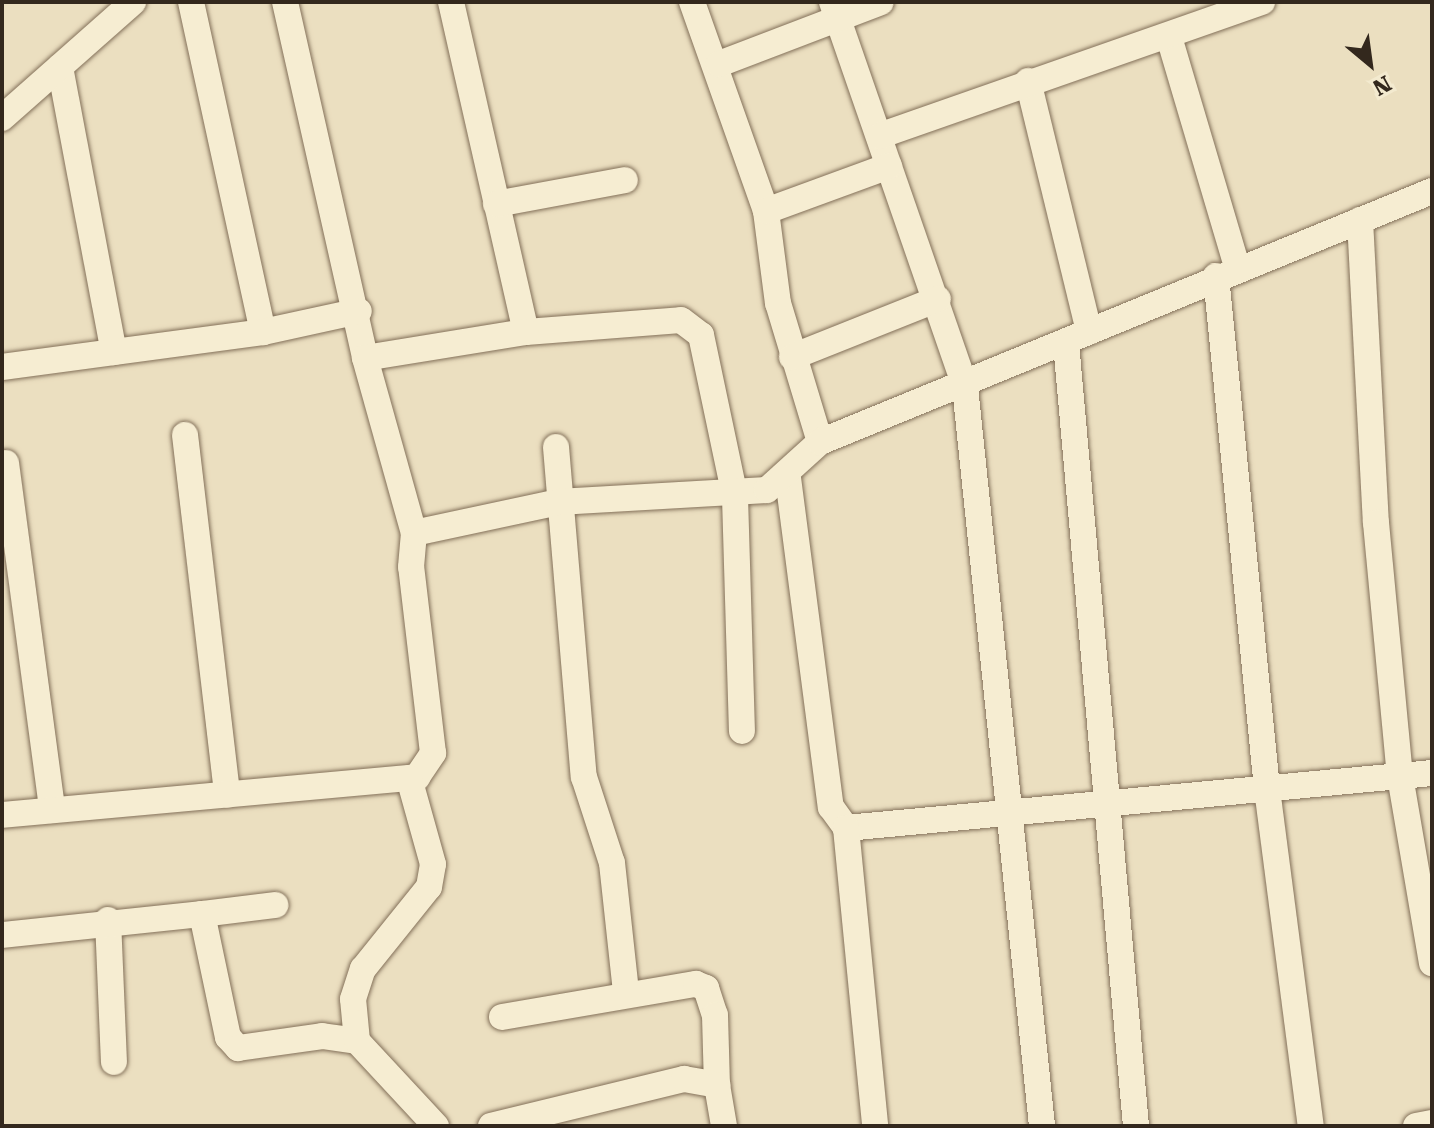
<!DOCTYPE html>
<html>
<head>
<meta charset="utf-8">
<style>
	body { margin:0 }
	#map { position:relative; width:1434px; height:1128px; overflow:hidden; background:#ebdfc0; font-family:"Roboto Serif",serif }
	div>[style] { position:absolute }
	[style*='--x'] { left:calc(var(--x)*1px); top:calc(var(--y)*1px); width:calc(var(--w)*1px); rotate:calc(var(--a)*1deg) }
	.roads { filter:drop-shadow(0 0 2px #837059) drop-shadow(0 0 2px #837059) }
	.minor>* { height:26px; margin:-13px; padding:0 13px; transform-origin:13px; border-radius:13px; background:#f6edd2 }
	span { translate:-50% -50%; white-space:nowrap; text-align:center; line-height:1.15; -webkit-text-stroke:6px #f3eacf; paint-order:stroke }
	.frame { position:absolute; inset:0; border:4px solid #33281d; pointer-events:none }
	.north { position:absolute; left:1330px; top:24px; width:80px; height:80px; -webkit-text-stroke:6px #f3eacf; paint-order:stroke; rotate:151deg; font-size:22px; font-weight:700; line-height:32px; text-align:center; color:#33281d }
	.north::after { content:''; display:block; margin:auto; width:28px; height:36px; background:#33281d; clip-path:polygon(50% 0,100% 100%,50% 72%,0 100%) }
</style>
</head>
<body>
<div id="map">
	<div class="roads">
		<div class="minor">
			<i style="--x:191;--y:2;--w:338;--a:77.7"></i>
			<i style="--x:285;--y:2;--w:365;--a:77.3"></i>
			<i style="--x:365;--y:358;--w:182;--a:74.4"></i>
			<i style="--x:451;--y:2;--w:338;--a:77.2"></i>
			<i style="--x:526;--y:332;--w:155;--a:-4.4"></i>
			<i style="--x:681;--y:320;--w:25;--a:37"></i>
			<i style="--x:701;--y:335;--w:166;--a:78.1"></i>
			<i style="--x:735;--y:497;--w:234;--a:88.3"></i>
			<i style="--x:692;--y:2;--w:222;--a:70.5"></i>
			<i style="--x:766;--y:211;--w:93;--a:82.6"></i>
			<i style="--x:778;--y:303;--w:145;--a:73.2"></i>
			<i style="--x:832;--y:2;--w:407;--a:70.9"></i>
			<i style="--x:965;--y:387;--w:743;--a:84.05"></i>
			<i style="--x:1169;--y:37;--w:239;--a:73.5"></i>
			<i style="--x:719;--y:64;--w:173;--a:-20.9"></i>
			<i style="--x:60;--y:67;--w:290;--a:79.3"></i>
			<i style="--x:1028;--y:81;--w:258;--a:76.3"></i>
			<i style="--x:2;--y:118;--w:175;--a:-41.5"></i>
			<i style="--x:879;--y:136;--w:406;--a:-19.3"></i>
			<i style="--x:496;--y:204;--w:131;--a:-10.5"></i>
			<i style="--x:766;--y:211;--w:131;--a:-20.1"></i>
			<i style="--x:1360;--y:220;--w:303;--a:87"></i>
			<i style="--x:1376;--y:523;--w:254;--a:84.6"></i>
			<i style="--x:1400;--y:776;--w:190;--a:80.3"></i>
			<i style="--x:1216;--y:276;--w:516;--a:84.32"></i>
			<i style="--x:1267;--y:789;--w:340;--a:82.6"></i>
			<i style="--x:1066;--y:343;--w:786;--a:84.89"></i>
			<i style="--x:792;--y:357;--w:157;--a:-21.7"></i>
			<i style="--x:365;--y:358;--w:163;--a:-9.2"></i>
			<i style="--x:2;--y:367;--w:263;--a:-7.6"></i>
			<i style="--x:263;--y:332;--w:98;--a:-12.3"></i>
			<i style="--x:185;--y:435;--w:362;--a:83.3"></i>
			<i style="--x:556;--y:447;--w:331;--a:85.2"></i>
			<i style="--x:584;--y:777;--w:90;--a:72"></i>
			<i style="--x:612;--y:863;--w:129;--a:83.8"></i>
			<i style="--x:6;--y:463;--w:350;--a:82.4"></i>
			<i style="--x:788;--y:478;--w:332;--a:82.6"></i>
			<i style="--x:831;--y:807;--w:26;--a:54"></i>
			<i style="--x:846;--y:828;--w:589;--a:-5.36"></i>
			<i style="--x:2;--y:815;--w:417;--a:-5.2"></i>
			<i style="--x:417;--y:777;--w:29;--a:-56"></i>
			<i style="--x:433;--y:753;--w:187;--a:-96.7"></i>
			<i style="--x:411;--y:567;--w:34;--a:-85"></i>
			<i style="--x:414;--y:533;--w:147;--a:-12.1"></i>
			<i style="--x:558;--y:502;--w:209;--a:-3.3"></i>
			<i style="--x:767;--y:490;--w:72;--a:-42.2"></i>
			<i style="--x:820;--y:442;--w:661;--a:-22.3"></i>
			<i style="--x:846;--y:828;--w:299;--a:84.4"></i>
			<i style="--x:202;--y:914;--w:74;--a:-7"></i>
			<i style="--x:108;--y:920;--w:142;--a:87.6"></i>
			<i style="--x:2;--y:935;--w:201;--a:-6"></i>
			<i style="--x:202;--y:914;--w:126;--a:78.1"></i>
			<i style="--x:228;--y:1037;--w:15;--a:48"></i>
			<i style="--x:238;--y:1048;--w:85;--a:-8.1"></i>
			<i style="--x:322;--y:1036;--w:35;--a:8"></i>
			<i style="--x:357;--y:1041;--w:116;--a:47.1"></i>
			<i style="--x:502;--y:1017;--w:197;--a:-9.7"></i>
			<i style="--x:696;--y:984;--w:11;--a:22"></i>
			<i style="--x:706;--y:988;--w:28;--a:72"></i>
			<i style="--x:715;--y:1015;--w:70;--a:88.4"></i>
			<i style="--x:357;--y:1041;--w:42;--a:-95.4"></i>
			<i style="--x:353;--y:999;--w:32;--a:-72"></i>
			<i style="--x:363;--y:969;--w:105;--a:-51.2"></i>
			<i style="--x:429;--y:887;--w:23;--a:-80"></i>
			<i style="--x:433;--y:864;--w:89;--a:-105.6"></i>
			<i style="--x:491;--y:1126;--w:199;--a:-13.7"></i>
			<i style="--x:684;--y:1079;--w:34;--a:10"></i>
			<i style="--x:717;--y:1085;--w:42;--a:80.3"></i>
			<i style="--x:1416;--y:1126;--w:16;--a:-11"></i>
		</div>
	</div>
	<div class="frame"></div>
	<div class="north">N</div>
</div>
</body>
</html>
